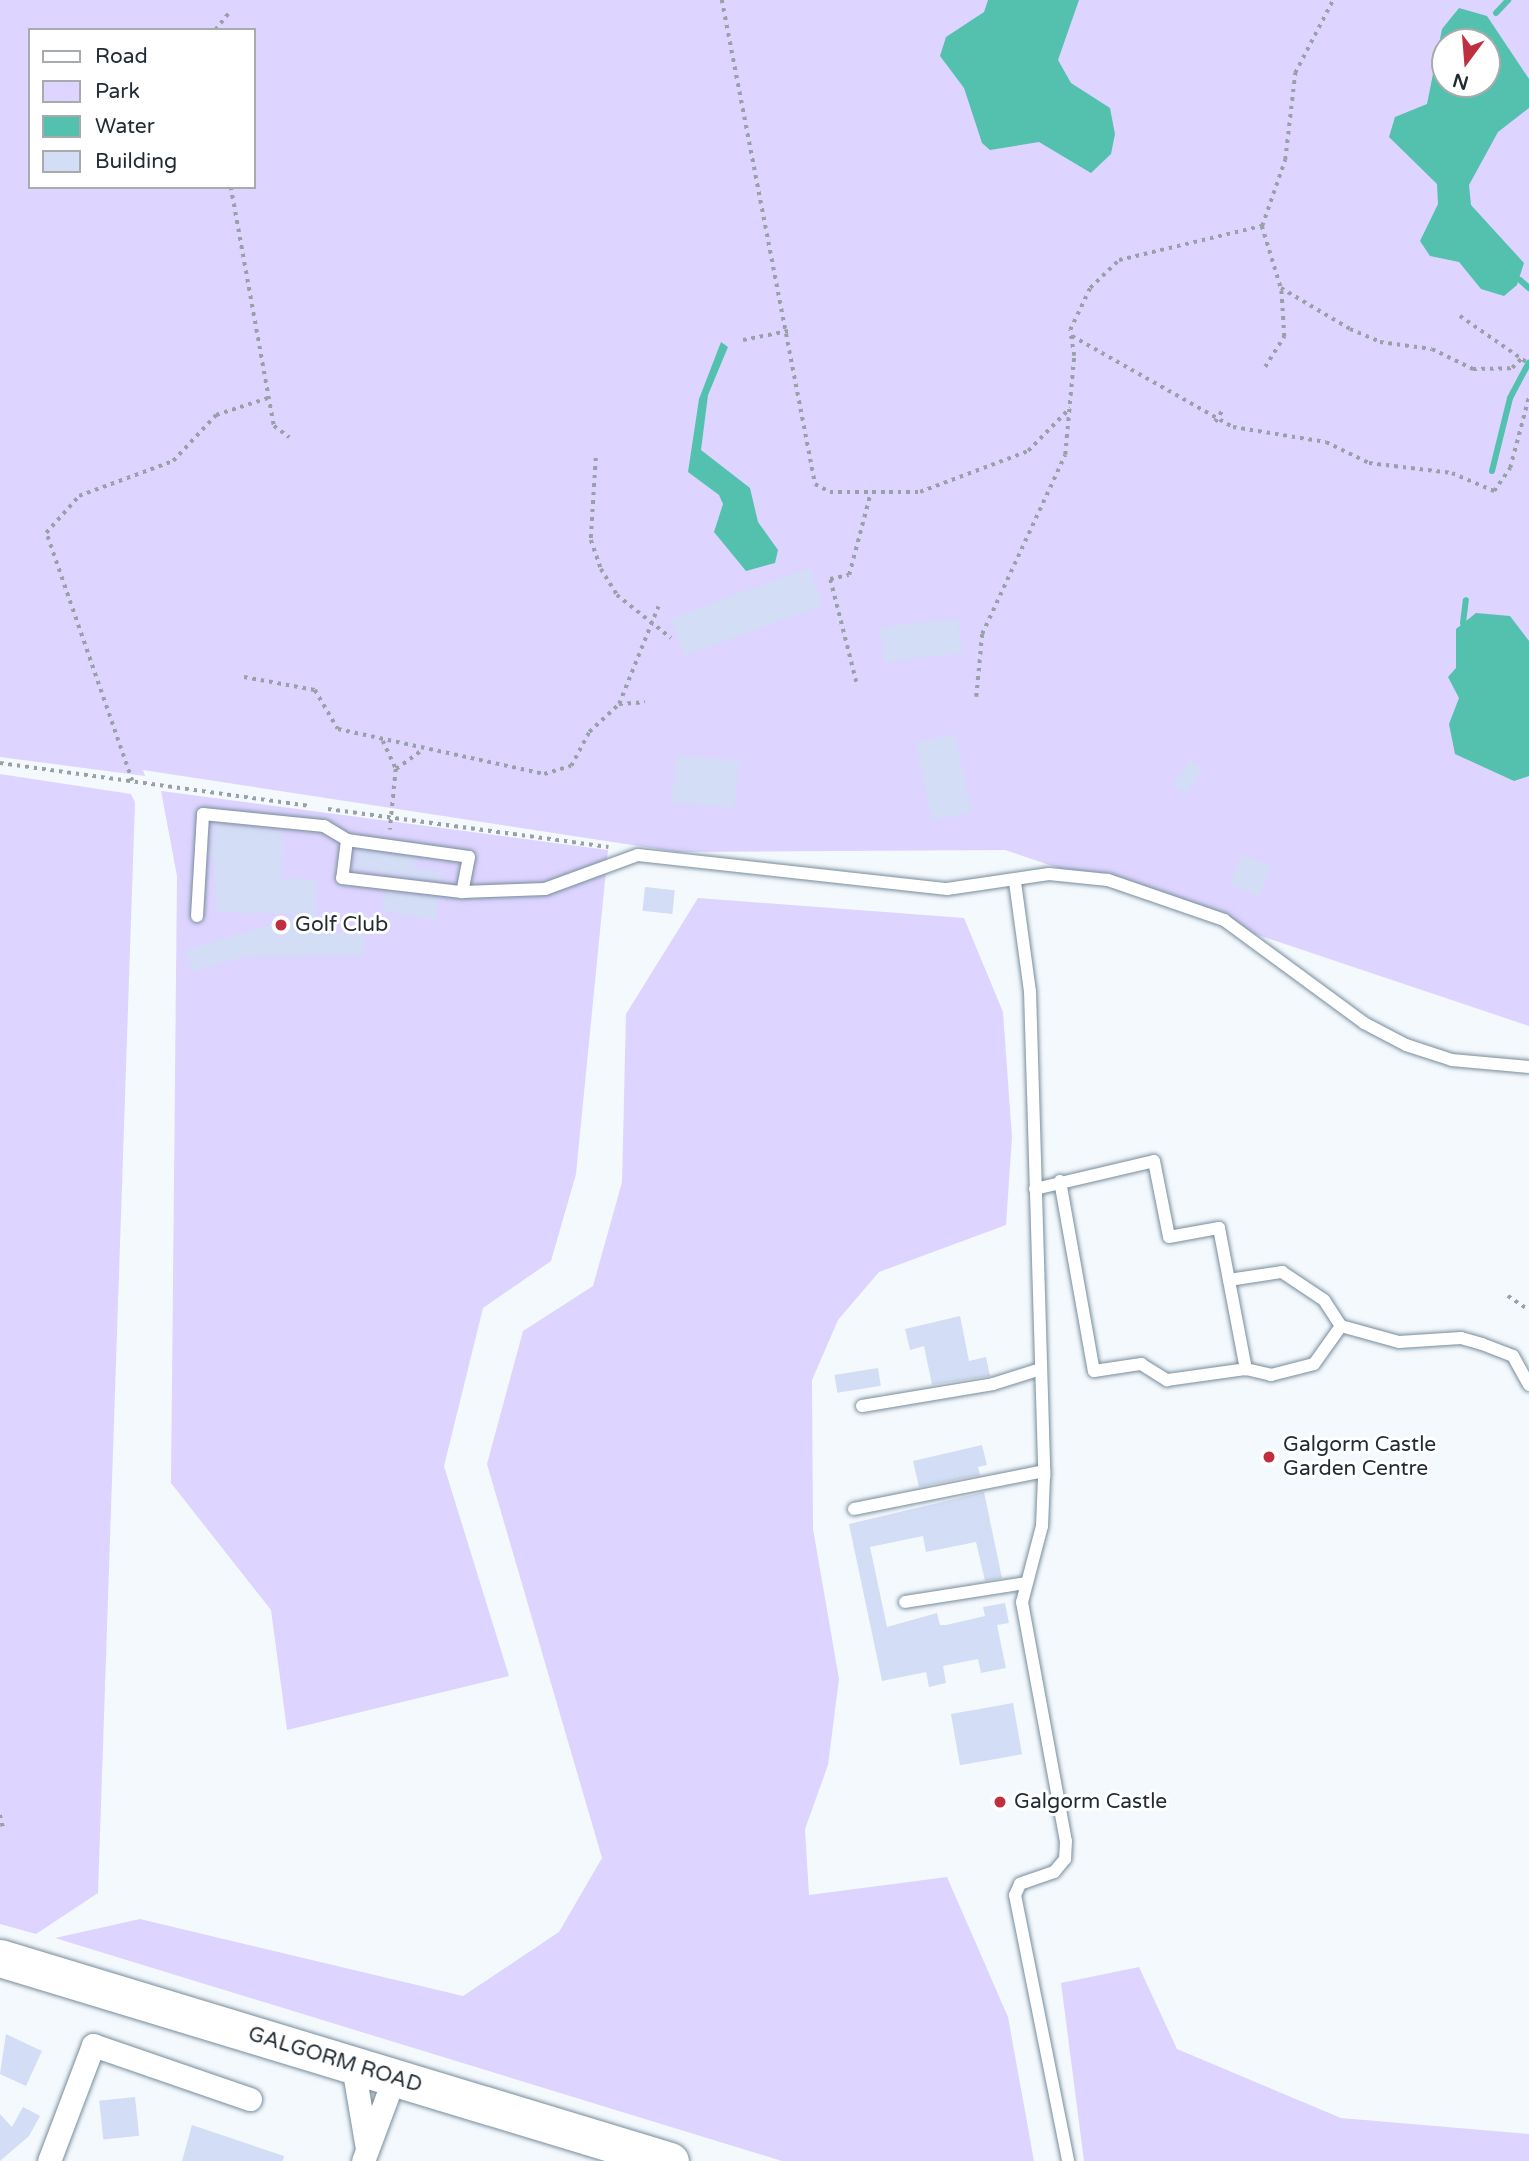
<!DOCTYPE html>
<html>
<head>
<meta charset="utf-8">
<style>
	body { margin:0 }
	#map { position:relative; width:1529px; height:2161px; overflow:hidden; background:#f4f9fd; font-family:"Varela Round",sans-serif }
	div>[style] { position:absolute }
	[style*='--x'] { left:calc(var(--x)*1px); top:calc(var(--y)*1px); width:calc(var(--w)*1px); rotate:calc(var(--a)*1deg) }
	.green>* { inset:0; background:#ddd4ff }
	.water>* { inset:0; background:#54c1af }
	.stream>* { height:6px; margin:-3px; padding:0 3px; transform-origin:3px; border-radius:3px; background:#54c1af }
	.building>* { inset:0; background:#d3ddf5; transform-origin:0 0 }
	.path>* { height:3.5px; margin-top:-1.75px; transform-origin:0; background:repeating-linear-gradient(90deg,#9aa1a6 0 3.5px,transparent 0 8.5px) }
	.roads { filter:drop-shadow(0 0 2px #778d9c) drop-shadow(0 0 2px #778d9c) }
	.lane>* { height:12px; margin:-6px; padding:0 6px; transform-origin:6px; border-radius:6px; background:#fff }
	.street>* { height:23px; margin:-11.5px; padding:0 11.5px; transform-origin:11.5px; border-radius:11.5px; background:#fff }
	.primary>* { height:37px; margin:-18.5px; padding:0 18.5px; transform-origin:18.5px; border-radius:18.5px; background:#fff }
	.dots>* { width:19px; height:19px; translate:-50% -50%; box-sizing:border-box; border:4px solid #fff; border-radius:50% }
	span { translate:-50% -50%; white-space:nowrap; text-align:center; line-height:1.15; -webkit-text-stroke:6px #fff; paint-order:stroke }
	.poi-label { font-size:21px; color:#232c33 }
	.left { translate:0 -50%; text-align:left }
	.street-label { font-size:21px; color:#232c33 }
	.legend { position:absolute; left:28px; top:28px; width:228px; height:161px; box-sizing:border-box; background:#fff; border:2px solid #a7abad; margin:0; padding:9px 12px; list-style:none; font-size:21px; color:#232c33 }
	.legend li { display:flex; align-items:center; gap:14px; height:35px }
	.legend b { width:35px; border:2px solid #a7abad }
	.north { position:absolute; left:1431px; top:28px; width:70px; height:70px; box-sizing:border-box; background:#fff; border:2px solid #a7abad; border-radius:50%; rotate:196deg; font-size:19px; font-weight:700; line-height:28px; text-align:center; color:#232c33 }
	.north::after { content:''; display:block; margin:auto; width:24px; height:32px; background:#bf2f3f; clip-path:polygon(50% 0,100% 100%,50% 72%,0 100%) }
</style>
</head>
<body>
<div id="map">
	<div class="green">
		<i style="clip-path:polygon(evenodd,0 0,1529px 0,1529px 1026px,1005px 850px,678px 852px,143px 770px,145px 776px,0 757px,0 0,30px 30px,254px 30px,254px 187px,30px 187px,30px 30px,0 0,1445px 42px,1487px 42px,1487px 84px,1445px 84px,1445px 42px)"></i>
		<i style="clip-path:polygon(0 774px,131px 794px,135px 802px,98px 1893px,36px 1934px,0 1924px)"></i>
		<i style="clip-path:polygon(161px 791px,608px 850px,576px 1174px,551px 1261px,483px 1308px,444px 1466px,509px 1676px,287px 1730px,271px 1610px,171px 1483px,177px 876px)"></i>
		<i style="clip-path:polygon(698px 898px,964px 918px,1003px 1012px,1012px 1137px,1006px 1225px,879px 1272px,838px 1320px,812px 1380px,813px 1529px,839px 1679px,828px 1765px,805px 1829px,809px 1895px,947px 1877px,1008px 2017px,1034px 2161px,782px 2161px,55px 1938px,140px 1919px,463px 1996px,559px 1932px,602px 1858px,487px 1464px,523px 1331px,593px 1286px,622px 1182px,626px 1014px)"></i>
		<i style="clip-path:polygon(1139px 1967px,1177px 2049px,1341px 2118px,1529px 2134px,1529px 2161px,1084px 2161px,1061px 1983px)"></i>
	</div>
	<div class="water">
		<i style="clip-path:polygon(988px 0,1079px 0,1058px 60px,1071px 83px,1110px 108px,1115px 134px,1111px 154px,1091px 173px,1039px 142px,990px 150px,982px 143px,964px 88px,940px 56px,946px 37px,984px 12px)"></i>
		<i style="clip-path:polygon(evenodd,1459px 8px,1487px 16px,1529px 79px,1529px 108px,1498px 132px,1469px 185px,1471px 205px,1524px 263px,1517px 285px,1504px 296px,1481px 289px,1459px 262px,1430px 256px,1420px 241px,1438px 204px,1437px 184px,1389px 137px,1395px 117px,1427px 104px,1442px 29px,1459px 8px,1487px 42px,1487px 84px,1445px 84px,1445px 42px,1487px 42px)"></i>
		<i style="clip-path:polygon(721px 342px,728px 347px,708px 395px,701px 450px,750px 488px,758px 522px,778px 550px,775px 563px,746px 571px,714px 532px,723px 504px,719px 495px,688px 472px,699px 399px)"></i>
		<i style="clip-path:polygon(1476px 613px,1510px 616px,1529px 641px,1529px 776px,1514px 781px,1455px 754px,1449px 724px,1459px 698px,1448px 677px,1456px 668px,1456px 629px)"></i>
	</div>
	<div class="stream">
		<i style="--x:1496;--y:13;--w:18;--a:-47"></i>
		<i style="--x:1520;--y:280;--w:12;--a:42"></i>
		<i style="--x:1492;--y:471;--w:75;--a:-76.1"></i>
		<i style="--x:1510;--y:398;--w:40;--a:-62"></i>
		<i style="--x:1463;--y:623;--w:23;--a:-83"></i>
	</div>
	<div class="building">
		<i style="left:809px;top:568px;width:40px;height:147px;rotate:70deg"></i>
		<i style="left:958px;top:618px;width:35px;height:79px;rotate:83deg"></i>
		<i style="left:955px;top:734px;width:80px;height:40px;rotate:78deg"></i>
		<i style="left:676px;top:755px;width:63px;height:48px;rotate:5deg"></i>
		<i style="left:1190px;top:760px;width:16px;height:30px;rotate:35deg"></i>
		<i style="clip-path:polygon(216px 824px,283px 831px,281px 878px,317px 880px,315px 932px,365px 934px,364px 956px,242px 957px,193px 972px,185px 950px,305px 915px,217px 912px,214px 856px,209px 856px)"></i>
		<i style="clip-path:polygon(357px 850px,415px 858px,414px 868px,442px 872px,441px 881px,354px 868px)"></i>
		<i style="left:1242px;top:854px;width:32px;height:33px;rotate:22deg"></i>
		<i style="left:645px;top:887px;width:30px;height:24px;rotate:6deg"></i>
		<i style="clip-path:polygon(385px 892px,439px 898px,436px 920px,382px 911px)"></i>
		<i style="clip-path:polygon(960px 1316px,969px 1361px,986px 1357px,990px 1376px,932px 1385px,924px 1346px,910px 1350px,905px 1329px)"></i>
		<i style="left:878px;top:1368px;width:18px;height:44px;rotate:81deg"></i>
		<i style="clip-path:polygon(982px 1445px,987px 1465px,978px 1467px,980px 1475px,919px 1487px,913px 1461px)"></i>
		<i style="clip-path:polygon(984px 1492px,1002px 1578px,985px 1581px,976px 1542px,926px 1552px,923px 1536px,870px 1547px,887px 1627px,937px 1613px,940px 1625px,946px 1625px,985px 1616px,983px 1607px,1005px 1603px,1009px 1623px,997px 1625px,1006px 1668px,981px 1673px,978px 1659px,943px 1666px,946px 1683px,929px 1687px,926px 1672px,882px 1681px,849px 1524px)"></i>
		<i style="left:1013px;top:1703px;width:52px;height:63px;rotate:80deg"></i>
		<i style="clip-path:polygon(6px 2034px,42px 2051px,26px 2086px,0 2074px)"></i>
		<i style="left:135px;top:2097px;width:39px;height:36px;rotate:84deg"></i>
		<i style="clip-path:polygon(23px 2107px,40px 2116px,29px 2136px,0 2161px,0 2114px,12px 2127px)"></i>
		<i style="clip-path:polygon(192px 2125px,284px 2156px,283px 2161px,182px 2161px)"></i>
	</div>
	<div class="path">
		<i style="--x:722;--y:0;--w:493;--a:79.1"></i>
		<i style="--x:815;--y:484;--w:17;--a:28"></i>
		<i style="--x:830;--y:492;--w:90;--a:0"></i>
		<i style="--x:920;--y:492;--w:116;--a:-20.8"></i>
		<i style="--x:1028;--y:451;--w:60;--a:-45.7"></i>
		<i style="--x:215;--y:30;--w:22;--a:-51"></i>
		<i style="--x:231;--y:187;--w:243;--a:79.8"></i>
		<i style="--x:274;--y:426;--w:19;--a:36"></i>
		<i style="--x:1262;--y:226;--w:70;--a:-70.8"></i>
		<i style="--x:1285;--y:160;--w:88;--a:-83.4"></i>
		<i style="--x:1295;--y:73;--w:82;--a:-62.5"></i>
		<i style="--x:1460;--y:316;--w:84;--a:34.8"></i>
		<i style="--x:1072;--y:336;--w:185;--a:29.5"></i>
		<i style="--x:1233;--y:427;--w:94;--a:9.2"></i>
		<i style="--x:1326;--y:442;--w:48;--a:26"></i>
		<i style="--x:1369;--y:463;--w:84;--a:6.9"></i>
		<i style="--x:1452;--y:473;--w:46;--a:23.2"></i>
		<i style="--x:1494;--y:491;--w:28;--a:-55"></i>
		<i style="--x:1510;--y:468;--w:74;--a:-75.2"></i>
		<i style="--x:743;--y:340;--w:46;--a:-11.3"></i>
		<i style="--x:1265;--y:367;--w:36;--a:-58"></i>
		<i style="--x:1284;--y:337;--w:49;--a:-93.5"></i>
		<i style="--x:1215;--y:422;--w:15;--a:-58"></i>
		<i style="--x:596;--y:458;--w:82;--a:93.5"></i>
		<i style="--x:591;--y:540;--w:31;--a:71"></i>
		<i style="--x:601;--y:569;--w:31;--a:58"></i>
		<i style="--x:617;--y:595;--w:69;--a:38.5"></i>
		<i style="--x:244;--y:677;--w:72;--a:10.4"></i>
		<i style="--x:315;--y:690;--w:45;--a:59.5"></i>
		<i style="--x:338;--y:729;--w:211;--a:12.3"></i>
		<i style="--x:544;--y:774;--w:28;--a:-17"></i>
		<i style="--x:571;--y:766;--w:38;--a:-62"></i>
		<i style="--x:589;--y:732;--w:41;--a:-43"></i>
		<i style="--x:619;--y:704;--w:26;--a:-4"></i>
		<i style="--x:856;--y:682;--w:106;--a:-104.2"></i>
		<i style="--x:830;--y:579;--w:19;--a:-12"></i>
		<i style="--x:849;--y:575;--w:83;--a:-75.3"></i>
		<i style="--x:976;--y:697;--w:63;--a:-84.6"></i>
		<i style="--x:982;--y:634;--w:197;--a:-65.1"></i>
		<i style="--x:1065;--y:455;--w:99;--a:-84.8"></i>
		<i style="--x:1074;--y:356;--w:26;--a:-99"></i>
		<i style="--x:1070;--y:330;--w:47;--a:-64.5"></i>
		<i style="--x:1090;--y:288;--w:40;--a:-44"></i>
		<i style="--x:1119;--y:260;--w:147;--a:-13.4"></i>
		<i style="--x:1262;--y:226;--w:65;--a:73"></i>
		<i style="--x:1281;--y:288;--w:80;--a:30.7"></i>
		<i style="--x:1350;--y:329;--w:33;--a:23"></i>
		<i style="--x:1380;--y:342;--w:52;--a:7.7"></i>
		<i style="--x:1432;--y:349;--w:46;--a:26"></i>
		<i style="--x:1473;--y:369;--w:39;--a:-1"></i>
		<i style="--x:1512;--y:368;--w:13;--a:-45"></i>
		<i style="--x:619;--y:704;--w:105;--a:-68.1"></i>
		<i style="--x:383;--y:741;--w:31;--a:65"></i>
		<i style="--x:396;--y:769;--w:61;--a:95.6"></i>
		<i style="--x:0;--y:763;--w:313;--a:7.9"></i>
		<i style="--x:396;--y:769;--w:32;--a:-36"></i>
		<i style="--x:132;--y:781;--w:262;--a:-109.1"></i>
		<i style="--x:46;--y:533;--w:50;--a:-48.3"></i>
		<i style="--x:79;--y:496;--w:100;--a:-20.4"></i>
		<i style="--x:173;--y:461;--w:63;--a:-46.9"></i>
		<i style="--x:216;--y:415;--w:55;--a:-18.1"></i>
		<i style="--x:328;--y:809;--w:283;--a:7.7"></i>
		<i style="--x:1508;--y:1296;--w:25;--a:34"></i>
		<i style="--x:0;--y:1815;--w:16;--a:76"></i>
	</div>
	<div class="roads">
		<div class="lane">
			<i style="--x:347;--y:840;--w:123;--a:7.9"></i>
			<i style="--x:469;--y:857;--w:36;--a:101"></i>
			<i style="--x:1015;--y:882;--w:110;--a:82.2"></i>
			<i style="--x:1030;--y:991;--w:486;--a:88.3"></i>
			<i style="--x:1044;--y:1477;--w:49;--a:92.3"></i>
			<i style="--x:1042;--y:1526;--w:79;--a:104.7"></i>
			<i style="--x:1022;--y:1602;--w:243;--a:79.6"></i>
			<i style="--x:1066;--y:1841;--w:18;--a:93"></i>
			<i style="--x:1065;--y:1859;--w:17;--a:130"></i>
			<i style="--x:1054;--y:1872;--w:36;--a:161"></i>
			<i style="--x:1020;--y:1884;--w:12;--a:114"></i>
			<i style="--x:1015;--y:1895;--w:271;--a:78.7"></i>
			<i style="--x:197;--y:916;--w:102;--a:-86.6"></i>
			<i style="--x:203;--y:814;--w:122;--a:5.7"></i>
			<i style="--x:324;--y:826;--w:27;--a:31"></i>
			<i style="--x:347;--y:840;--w:38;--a:97"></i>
			<i style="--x:342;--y:878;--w:121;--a:6.7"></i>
			<i style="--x:462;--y:892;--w:83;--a:-2.1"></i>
			<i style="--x:545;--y:889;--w:99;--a:-20.1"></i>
			<i style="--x:638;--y:855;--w:311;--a:6.3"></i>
			<i style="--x:947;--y:889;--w:103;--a:-8.4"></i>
			<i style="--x:1049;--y:874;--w:59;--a:5.8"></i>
			<i style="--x:1108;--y:880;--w:123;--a:19"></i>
			<i style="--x:1224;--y:920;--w:174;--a:36.3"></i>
			<i style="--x:1364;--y:1023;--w:47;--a:27.6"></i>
			<i style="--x:1406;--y:1045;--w:48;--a:18.1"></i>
			<i style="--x:1452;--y:1060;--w:77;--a:5.2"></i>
			<i style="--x:1060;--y:1181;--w:193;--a:79.9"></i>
			<i style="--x:1094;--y:1371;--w:48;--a:-8.5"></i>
			<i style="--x:1141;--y:1364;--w:31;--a:32"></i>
			<i style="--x:1167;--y:1380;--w:80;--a:-7.9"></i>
			<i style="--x:1035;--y:1189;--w:122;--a:-13.2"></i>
			<i style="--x:1154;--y:1161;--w:77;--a:78.8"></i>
			<i style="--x:1169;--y:1237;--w:51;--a:-10.2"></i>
			<i style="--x:1219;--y:1228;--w:144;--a:79.2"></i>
			<i style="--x:1246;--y:1369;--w:26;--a:13"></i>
			<i style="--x:1271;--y:1375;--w:44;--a:-14.3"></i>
			<i style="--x:1314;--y:1364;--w:47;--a:-54.6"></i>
			<i style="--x:1341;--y:1326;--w:60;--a:15.4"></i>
			<i style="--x:1399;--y:1342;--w:62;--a:-3.7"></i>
			<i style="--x:1461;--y:1338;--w:22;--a:16"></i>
			<i style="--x:1482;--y:1344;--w:33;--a:21"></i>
			<i style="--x:1513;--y:1356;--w:33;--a:61"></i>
			<i style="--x:1229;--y:1280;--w:54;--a:-8.6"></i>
			<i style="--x:1282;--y:1272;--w:50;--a:33.7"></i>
			<i style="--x:1324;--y:1300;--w:31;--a:57"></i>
			<i style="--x:862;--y:1406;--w:133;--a:-9.5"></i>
			<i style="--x:993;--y:1384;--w:50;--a:-17.4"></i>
			<i style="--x:854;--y:1509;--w:194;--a:-11.3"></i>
			<i style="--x:905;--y:1602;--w:122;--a:-8.9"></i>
		</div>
		<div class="street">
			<i style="--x:353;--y:2066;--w:84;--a:80.4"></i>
			<i style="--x:49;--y:2161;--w:124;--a:-69.2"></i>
			<i style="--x:93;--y:2045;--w:166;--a:19"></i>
			<i style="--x:363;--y:2161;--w:89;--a:-69.5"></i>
		</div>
		<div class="primary">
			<i style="--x:0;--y:1958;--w:700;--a:16.86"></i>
		</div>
	</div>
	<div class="dots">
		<i style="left:281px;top:925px;background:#bf2f3f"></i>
		<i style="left:1269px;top:1457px;background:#bf2f3f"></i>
		<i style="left:1000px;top:1802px;background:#bf2f3f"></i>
	</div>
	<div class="poi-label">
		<span class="left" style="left:295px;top:925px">Golf Club</span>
		<span class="left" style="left:1283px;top:1457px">Galgorm Castle<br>Garden Centre</span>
		<span class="left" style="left:1014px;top:1802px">Galgorm Castle</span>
	</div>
	<div class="street-label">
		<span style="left:335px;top:2060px;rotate:17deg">GALGORM ROAD</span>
	</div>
	<ul class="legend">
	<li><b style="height:9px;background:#fff"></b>Road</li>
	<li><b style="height:19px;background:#ddd4ff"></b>Park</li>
	<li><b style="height:19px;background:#54c1af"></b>Water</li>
	<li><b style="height:19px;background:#d3ddf5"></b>Building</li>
	</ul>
	<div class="north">N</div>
</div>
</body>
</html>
